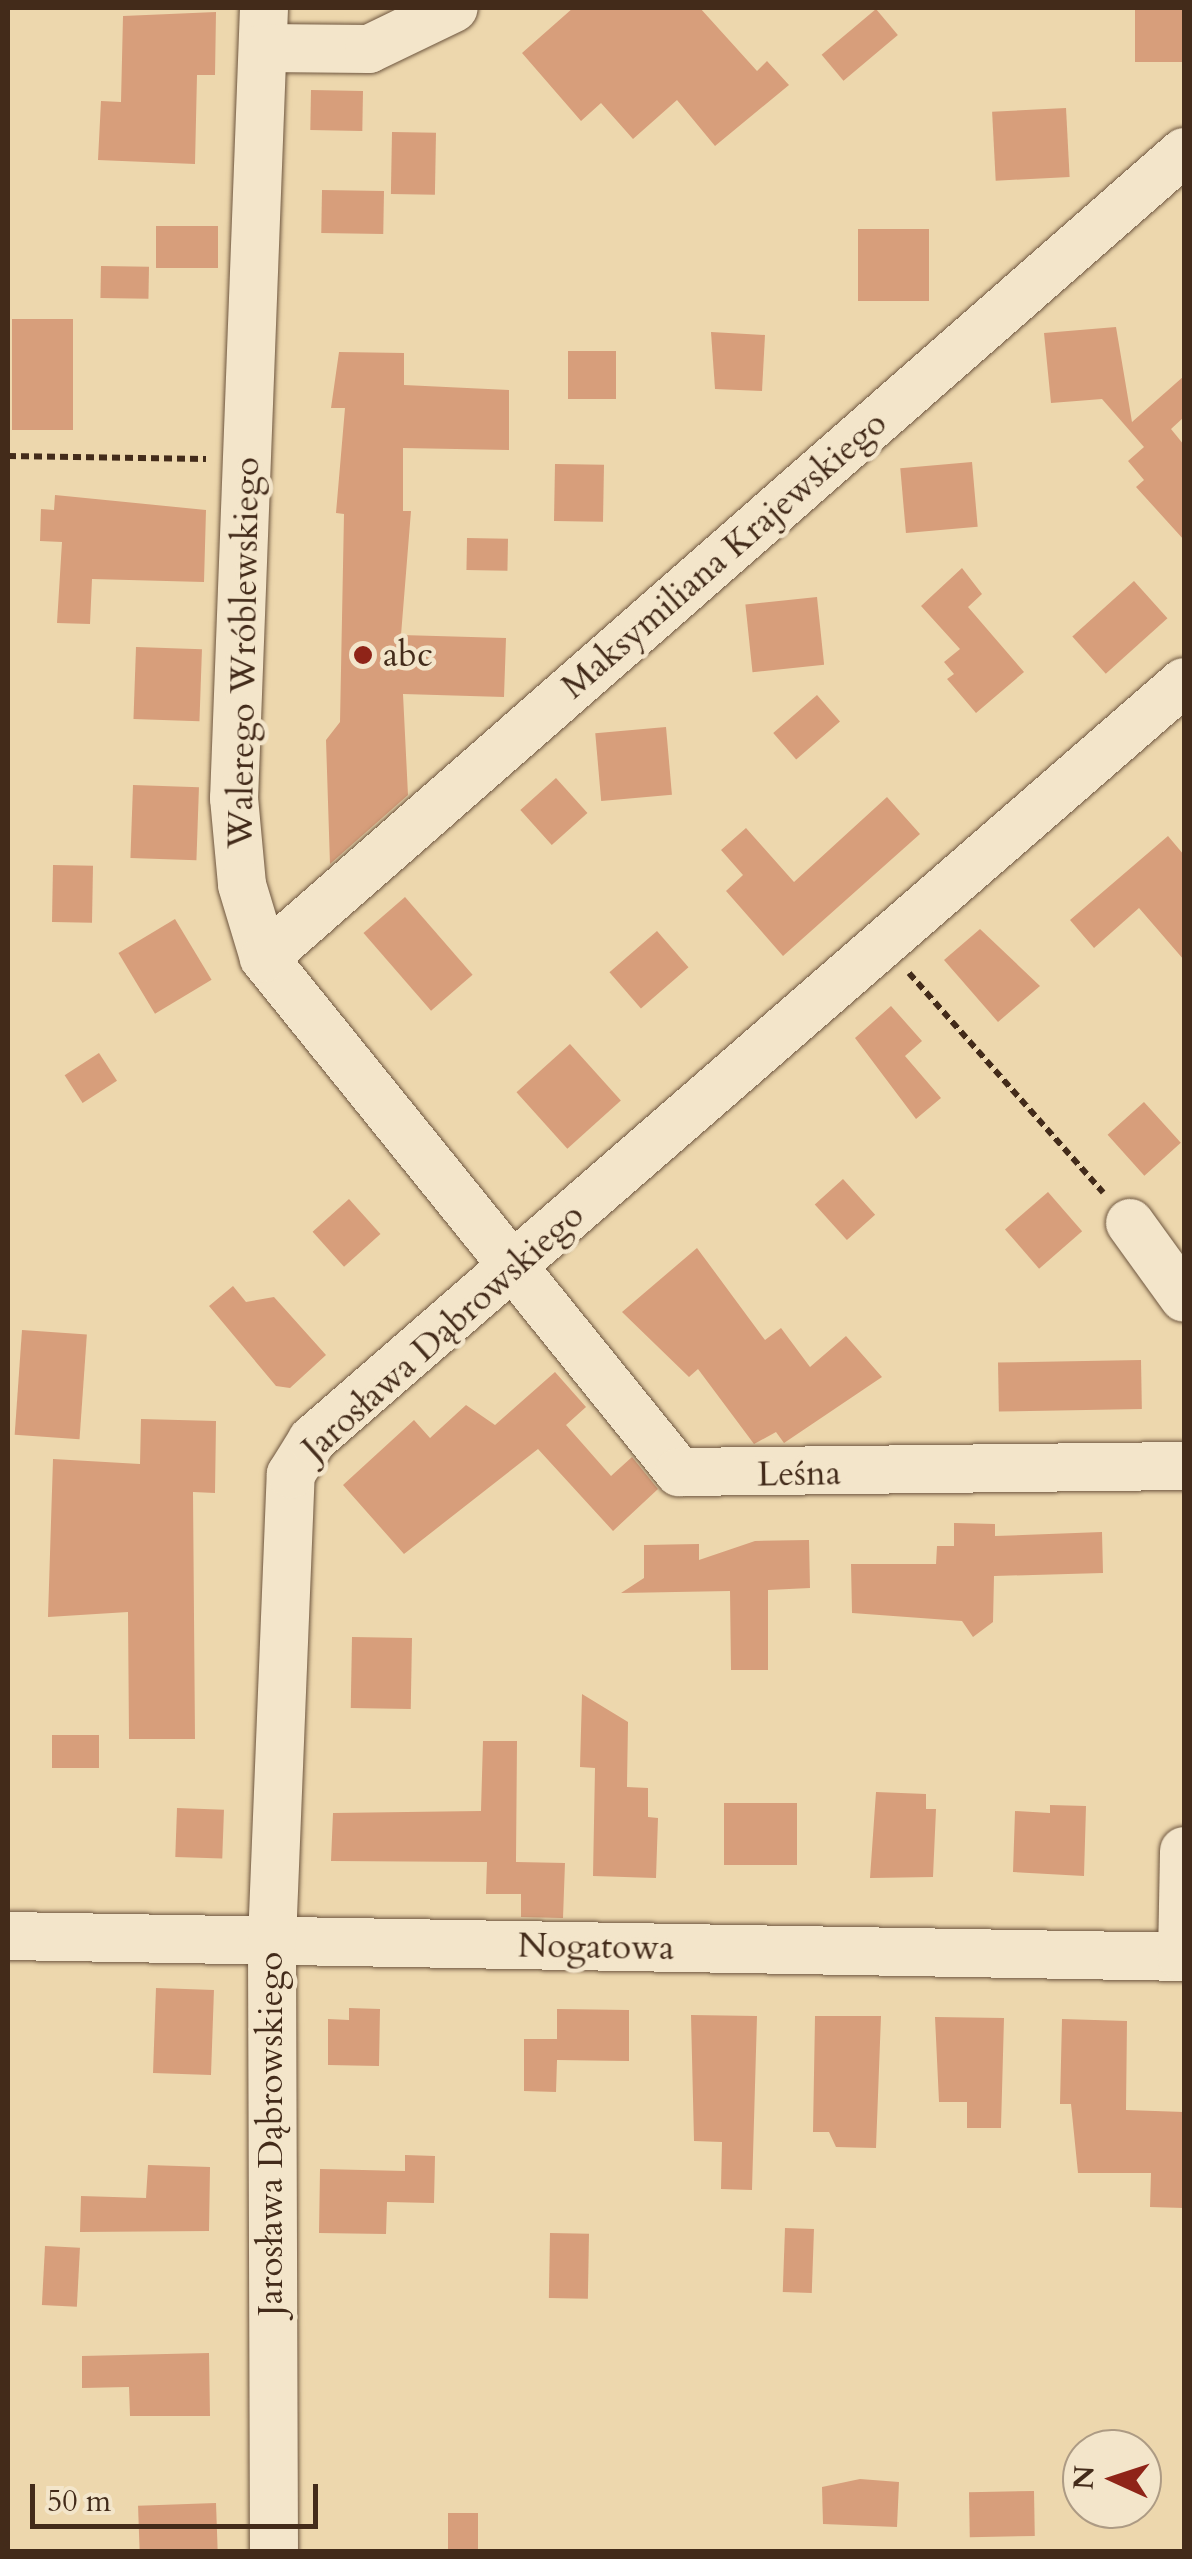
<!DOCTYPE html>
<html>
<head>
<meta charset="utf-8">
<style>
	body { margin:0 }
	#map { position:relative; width:1192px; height:2559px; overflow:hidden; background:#edd7ad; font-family:Cardo,serif }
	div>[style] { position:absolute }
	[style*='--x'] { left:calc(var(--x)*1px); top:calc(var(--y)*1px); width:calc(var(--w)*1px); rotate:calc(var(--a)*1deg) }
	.building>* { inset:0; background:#d79e7b; transform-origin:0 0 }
	.path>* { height:6px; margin-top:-3px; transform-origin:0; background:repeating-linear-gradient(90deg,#432b1a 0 8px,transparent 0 13px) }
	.roads { filter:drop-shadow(0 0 2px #6e563f) drop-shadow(0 0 2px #6e563f) }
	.minor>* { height:48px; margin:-24px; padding:0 24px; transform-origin:24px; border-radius:24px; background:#f3e5ca }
	.dots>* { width:28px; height:28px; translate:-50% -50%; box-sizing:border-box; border:5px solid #f3e5ca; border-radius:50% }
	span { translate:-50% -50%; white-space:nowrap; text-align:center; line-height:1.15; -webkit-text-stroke:9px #f3e5ca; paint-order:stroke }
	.street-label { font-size:35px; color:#432b1a }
	.poi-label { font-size:35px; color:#432b1a }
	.left { translate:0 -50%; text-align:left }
	.frame { position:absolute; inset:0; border:10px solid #432b1a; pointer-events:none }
	.north { position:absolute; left:1062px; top:2429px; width:100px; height:100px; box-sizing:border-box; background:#f3e5ca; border:2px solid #ad9b84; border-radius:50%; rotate:273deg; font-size:28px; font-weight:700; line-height:40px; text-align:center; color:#432b1a }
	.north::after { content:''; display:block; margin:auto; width:35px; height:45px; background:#8f2418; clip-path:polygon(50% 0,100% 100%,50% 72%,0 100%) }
	.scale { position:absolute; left:30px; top:2484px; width:288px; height:45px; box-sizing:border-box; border:5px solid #432b1a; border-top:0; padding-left:12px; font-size:30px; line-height:35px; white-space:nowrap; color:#432b1a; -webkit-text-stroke:8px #f3e5ca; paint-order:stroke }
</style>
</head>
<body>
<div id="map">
	<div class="building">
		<i style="clip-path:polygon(573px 8px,700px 8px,757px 71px,767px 61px,789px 85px,715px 146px,677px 100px,633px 139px,601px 103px,581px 121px,522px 53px)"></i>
		<i style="left:1135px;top:8px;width:49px;height:54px"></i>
		<i style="left:876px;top:9px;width:34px;height:71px;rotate:50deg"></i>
		<i style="clip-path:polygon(216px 12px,215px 75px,197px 75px,195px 164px,98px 160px,101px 101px,121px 102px,123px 16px)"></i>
		<i style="left:311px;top:90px;width:52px;height:40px;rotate:1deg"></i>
		<i style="left:1066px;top:108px;width:69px;height:74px;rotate:87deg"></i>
		<i style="left:392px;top:132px;width:44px;height:62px;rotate:1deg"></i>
		<i style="left:384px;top:191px;width:43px;height:62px;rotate:91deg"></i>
		<i style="left:156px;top:226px;width:62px;height:42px"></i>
		<i style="left:858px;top:229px;width:71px;height:72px"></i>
		<i style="left:101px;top:266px;width:48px;height:32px;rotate:1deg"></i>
		<i style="left:12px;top:319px;width:61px;height:111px"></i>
		<i style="clip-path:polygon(1116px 327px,1132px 422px,1184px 376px,1184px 417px,1171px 429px,1184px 445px,1184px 540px,1136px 487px,1144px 480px,1128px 461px,1144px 447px,1102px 399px,1051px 403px,1044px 333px)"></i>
		<i style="clip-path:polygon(711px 332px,765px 335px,762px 391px,715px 389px)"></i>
		<i style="left:568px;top:351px;width:48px;height:48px"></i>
		<i style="clip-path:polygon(339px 352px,404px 353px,404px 385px,509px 390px,509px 450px,403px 448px,403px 511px,411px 511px,401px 635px,506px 638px,504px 697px,403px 694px,408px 795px,330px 864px,326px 740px,340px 722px,344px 514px,336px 513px,345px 408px,331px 408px)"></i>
		<i style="left:972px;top:462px;width:65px;height:72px;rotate:85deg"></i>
		<i style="left:555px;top:464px;width:49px;height:57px;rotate:1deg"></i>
		<i style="clip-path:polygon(55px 495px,206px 510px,204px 582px,92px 579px,90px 624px,57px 623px,62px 542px,40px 541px,41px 509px,54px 510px)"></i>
		<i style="left:467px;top:538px;width:41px;height:32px;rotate:1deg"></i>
		<i style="clip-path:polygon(962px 568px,982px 594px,968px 607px,1024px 672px,976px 713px,947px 679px,954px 674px,944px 662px,960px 649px,921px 606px)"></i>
		<i style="left:1134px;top:581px;width:50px;height:83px;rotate:48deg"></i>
		<i style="left:817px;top:597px;width:68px;height:72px;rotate:84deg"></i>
		<i style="left:136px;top:647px;width:66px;height:72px;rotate:2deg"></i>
		<i style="left:817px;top:695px;width:35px;height:58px;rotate:49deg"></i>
		<i style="left:666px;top:727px;width:68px;height:71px;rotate:85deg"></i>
		<i style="left:556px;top:778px;width:47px;height:48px;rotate:48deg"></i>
		<i style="left:133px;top:785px;width:66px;height:73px;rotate:2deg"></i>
		<i style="clip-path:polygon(887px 797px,920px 834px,783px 956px,726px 891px,743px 875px,721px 850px,746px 828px,794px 882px)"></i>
		<i style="clip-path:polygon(1168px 836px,1184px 855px,1184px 960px,1139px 908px,1094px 948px,1070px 920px)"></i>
		<i style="left:53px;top:865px;width:40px;height:57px;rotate:1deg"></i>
		<i style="left:405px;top:897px;width:103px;height:55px;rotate:49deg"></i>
		<i style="left:175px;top:919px;width:71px;height:66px;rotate:59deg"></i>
		<i style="clip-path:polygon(980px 929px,1040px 986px,998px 1022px,944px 960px)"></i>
		<i style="left:657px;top:931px;width:48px;height:63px;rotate:49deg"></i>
		<i style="clip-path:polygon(891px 1006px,922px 1041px,905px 1056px,941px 1098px,916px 1119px,855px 1038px)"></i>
		<i style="left:570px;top:1044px;width:76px;height:72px;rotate:48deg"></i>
		<i style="left:99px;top:1053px;width:33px;height:41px;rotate:57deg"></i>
		<i style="left:1144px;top:1102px;width:55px;height:49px;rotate:48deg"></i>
		<i style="left:843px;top:1179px;width:48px;height:38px;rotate:48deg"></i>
		<i style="left:1048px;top:1192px;width:52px;height:57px;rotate:49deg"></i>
		<i style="left:349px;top:1199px;width:47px;height:49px;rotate:48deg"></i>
		<i style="clip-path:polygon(697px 1248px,765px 1340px,781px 1328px,810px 1367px,846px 1336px,882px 1377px,784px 1443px,776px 1432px,754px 1444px,698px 1369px,689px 1377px,622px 1312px)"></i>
		<i style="clip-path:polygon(233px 1286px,246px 1302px,274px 1297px,326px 1355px,290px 1388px,276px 1386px,209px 1306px)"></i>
		<i style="left:22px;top:1330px;width:65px;height:105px;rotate:4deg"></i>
		<i style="left:1141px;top:1360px;width:49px;height:143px;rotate:89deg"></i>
		<i style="clip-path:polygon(555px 1372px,586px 1407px,566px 1425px,611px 1476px,632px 1457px,658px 1489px,613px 1531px,538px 1449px,404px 1554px,343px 1485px,414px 1420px,430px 1438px,466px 1405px,495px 1425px)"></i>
		<i style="clip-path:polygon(141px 1419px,216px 1421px,215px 1493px,193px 1492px,195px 1739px,129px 1739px,128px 1612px,48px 1617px,53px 1459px,140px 1464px)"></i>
		<i style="clip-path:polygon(954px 1523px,995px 1524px,995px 1536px,1102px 1532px,1103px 1573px,994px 1576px,993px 1622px,973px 1637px,962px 1621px,852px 1613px,851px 1564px,936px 1564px,937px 1546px,954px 1546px)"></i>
		<i style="clip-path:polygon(809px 1540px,810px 1588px,768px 1590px,768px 1670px,731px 1670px,730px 1591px,621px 1593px,644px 1578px,644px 1545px,699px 1544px,699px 1560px,755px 1541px)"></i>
		<i style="left:352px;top:1637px;width:60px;height:71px;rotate:1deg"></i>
		<i style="clip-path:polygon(582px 1694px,628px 1722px,627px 1787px,648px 1788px,648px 1817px,658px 1818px,656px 1878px,593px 1876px,595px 1768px,580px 1767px)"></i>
		<i style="left:99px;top:1735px;width:33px;height:47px;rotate:90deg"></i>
		<i style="clip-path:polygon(483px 1741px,517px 1741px,516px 1862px,565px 1863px,563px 1918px,521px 1917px,521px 1894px,486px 1894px,487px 1862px,331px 1861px,333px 1813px,481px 1811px)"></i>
		<i style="clip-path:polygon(876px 1792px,926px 1794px,926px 1809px,936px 1809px,933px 1877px,870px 1878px)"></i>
		<i style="left:724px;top:1803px;width:73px;height:62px"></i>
		<i style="clip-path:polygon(1050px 1805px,1086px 1806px,1084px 1876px,1013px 1872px,1015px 1811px,1050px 1813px)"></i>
		<i style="left:177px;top:1808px;width:47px;height:49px;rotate:2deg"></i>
		<i style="left:156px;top:1988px;width:58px;height:85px;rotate:2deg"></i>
		<i style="clip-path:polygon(349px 2008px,380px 2009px,379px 2066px,328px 2065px,328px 2019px,349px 2020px)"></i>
		<i style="clip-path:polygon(557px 2009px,629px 2010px,629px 2061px,557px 2060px,556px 2092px,524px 2091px,524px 2039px,557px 2039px)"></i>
		<i style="clip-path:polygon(691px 2015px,757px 2016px,752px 2190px,721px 2189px,722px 2142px,694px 2141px)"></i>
		<i style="clip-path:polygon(815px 2016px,881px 2016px,876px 2148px,836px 2147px,829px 2132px,813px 2132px)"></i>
		<i style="clip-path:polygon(935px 2017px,1004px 2018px,1001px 2128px,967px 2128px,967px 2102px,939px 2102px)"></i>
		<i style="clip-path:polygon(1062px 2019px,1127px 2021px,1126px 2110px,1184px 2112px,1184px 2208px,1150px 2207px,1151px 2173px,1078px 2173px,1071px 2104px,1060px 2104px)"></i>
		<i style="clip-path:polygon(405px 2155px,435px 2156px,434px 2203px,387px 2202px,386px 2234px,319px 2233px,320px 2169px,405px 2171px)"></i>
		<i style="clip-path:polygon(148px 2165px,210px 2167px,209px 2231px,80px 2232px,81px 2196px,146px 2198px)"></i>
		<i style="left:785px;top:2228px;width:29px;height:64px;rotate:2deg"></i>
		<i style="left:550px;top:2233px;width:39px;height:65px;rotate:1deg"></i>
		<i style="left:45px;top:2246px;width:35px;height:59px;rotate:3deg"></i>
		<i style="clip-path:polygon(209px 2353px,210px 2416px,130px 2416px,129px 2387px,82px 2388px,82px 2356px)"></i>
		<i style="clip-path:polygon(860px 2479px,899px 2482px,897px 2527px,823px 2524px,822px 2487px)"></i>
		<i style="left:1034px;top:2491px;width:45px;height:65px;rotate:89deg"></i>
		<i style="left:216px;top:2503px;width:49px;height:78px;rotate:88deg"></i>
		<i style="left:448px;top:2513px;width:30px;height:39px"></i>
	</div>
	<div class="path">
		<i style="--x:8;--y:456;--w:198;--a:0.9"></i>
		<i style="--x:909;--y:973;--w:293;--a:48.5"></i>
	</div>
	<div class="roads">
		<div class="minor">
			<i style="--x:264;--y:8;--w:791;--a:92.17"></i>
			<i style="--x:234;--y:798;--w:87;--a:84.7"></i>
			<i style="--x:242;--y:885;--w:76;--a:73.2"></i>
			<i style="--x:264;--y:958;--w:661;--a:51.08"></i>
			<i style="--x:679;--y:1472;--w:505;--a:-0.68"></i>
			<i style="--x:263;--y:48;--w:106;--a:0.5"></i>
			<i style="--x:369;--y:49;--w:94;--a:-25.8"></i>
			<i style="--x:264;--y:958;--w:1223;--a:-41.22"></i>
			<i style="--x:1130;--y:1223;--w:92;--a:54.2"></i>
			<i style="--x:8;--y:1936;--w:1176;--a:1.02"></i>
			<i style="--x:1182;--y:1957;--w:106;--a:-88.9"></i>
			<i style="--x:274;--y:2552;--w:611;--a:-90.19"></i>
			<i style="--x:272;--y:1941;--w:467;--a:-87.7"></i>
			<i style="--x:291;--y:1474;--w:40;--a:-58"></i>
			<i style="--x:312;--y:1440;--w:1155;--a:-41"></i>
		</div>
	</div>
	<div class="dots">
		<i style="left:363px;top:655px;background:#8f2418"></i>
	</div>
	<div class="street-label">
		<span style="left:724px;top:555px;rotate:-41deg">Maksymiliana Krajewskiego</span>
		<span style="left:244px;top:653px;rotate:-89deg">Walerego Wróblewskiego</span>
		<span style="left:443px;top:1332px;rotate:-42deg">Jarosława Dąbrowskiego</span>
		<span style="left:799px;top:1474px;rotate:-1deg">Leśna</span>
		<span style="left:596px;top:1947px;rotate:1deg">Nogatowa</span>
		<span style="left:271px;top:2134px;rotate:-90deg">Jarosława Dąbrowskiego</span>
	</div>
	<div class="poi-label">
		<span class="left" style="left:383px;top:655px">abc</span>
	</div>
	<div class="frame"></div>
	<div class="north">N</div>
	<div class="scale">50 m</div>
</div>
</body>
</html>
